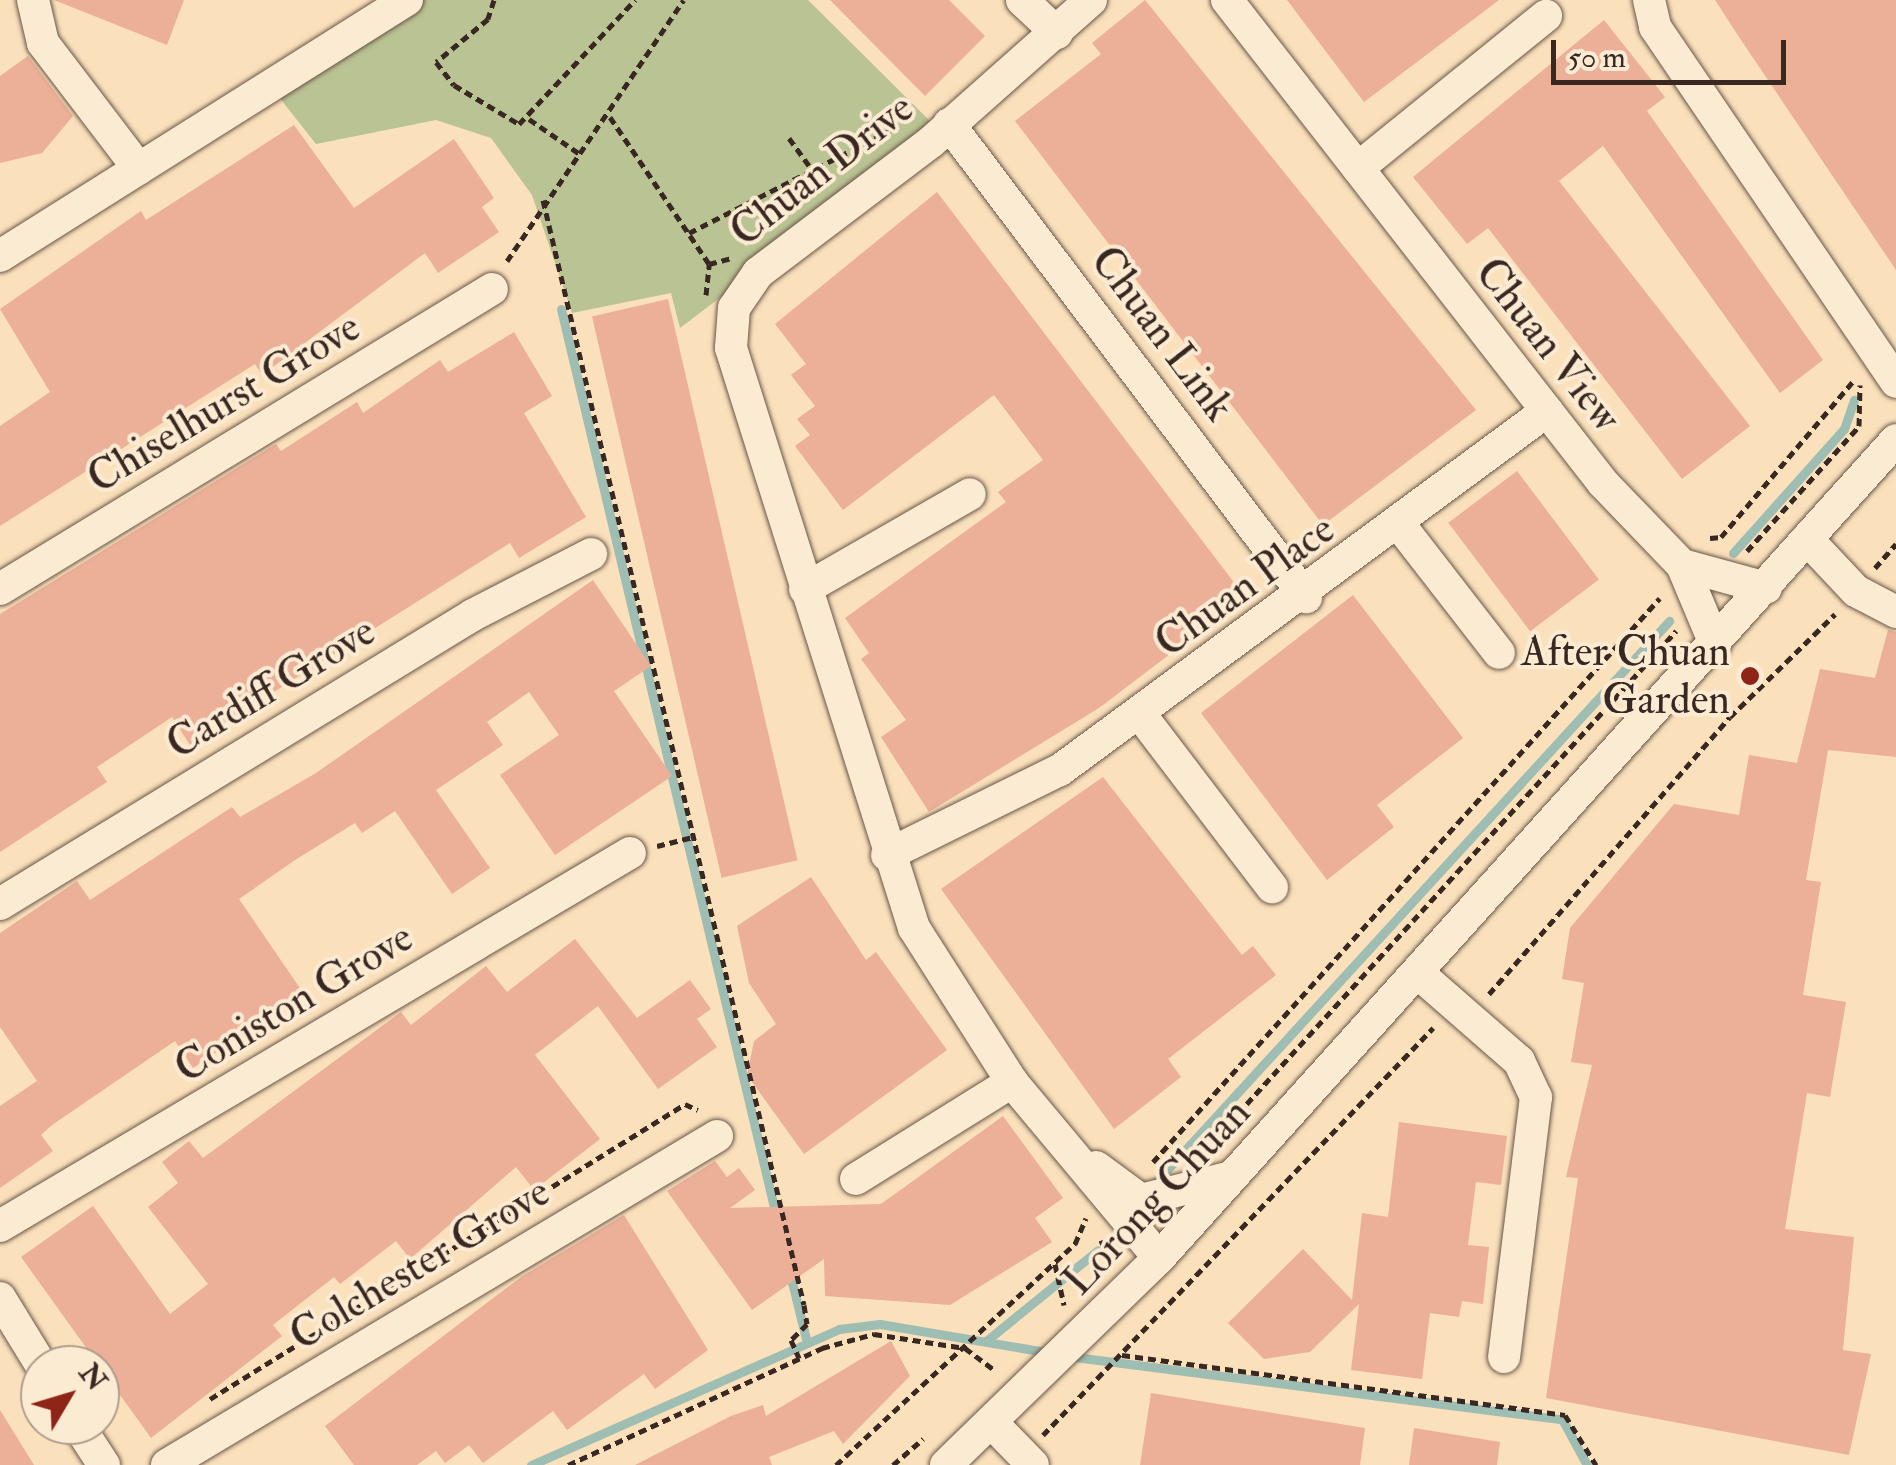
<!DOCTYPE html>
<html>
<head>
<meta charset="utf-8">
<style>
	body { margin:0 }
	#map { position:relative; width:1896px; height:1465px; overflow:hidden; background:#fae0bb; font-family:"IM FELL Double Pica",serif }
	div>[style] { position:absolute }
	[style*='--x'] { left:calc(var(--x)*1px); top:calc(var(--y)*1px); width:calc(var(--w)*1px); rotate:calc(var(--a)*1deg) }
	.green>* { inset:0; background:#bac393 }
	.stream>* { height:9px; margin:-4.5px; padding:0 4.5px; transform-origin:4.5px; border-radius:4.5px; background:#9ebdb3 }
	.building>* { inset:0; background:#ecaf97; transform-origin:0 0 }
	.path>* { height:5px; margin-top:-2.5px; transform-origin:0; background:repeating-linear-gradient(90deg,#392822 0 8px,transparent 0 13px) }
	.roads { filter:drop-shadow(0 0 2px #695648) drop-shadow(0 0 2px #695648) }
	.minor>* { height:32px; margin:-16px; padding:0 16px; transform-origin:16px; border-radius:16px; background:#fcebd3 }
	.dots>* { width:28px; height:28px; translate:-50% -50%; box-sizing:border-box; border:5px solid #fcebd3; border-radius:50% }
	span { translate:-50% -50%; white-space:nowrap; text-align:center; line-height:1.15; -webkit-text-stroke:8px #fcebd3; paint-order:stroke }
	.street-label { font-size:42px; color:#392822 }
	.poi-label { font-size:42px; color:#392822 }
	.right { translate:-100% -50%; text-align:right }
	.north { position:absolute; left:20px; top:1345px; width:100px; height:100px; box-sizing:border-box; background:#fcebd3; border:2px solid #ae9d8c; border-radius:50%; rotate:52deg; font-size:28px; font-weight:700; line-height:40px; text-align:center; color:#392822 }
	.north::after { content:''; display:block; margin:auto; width:35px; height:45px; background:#8f2418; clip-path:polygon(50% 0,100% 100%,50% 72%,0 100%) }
	.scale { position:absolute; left:1551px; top:40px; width:235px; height:45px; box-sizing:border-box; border:5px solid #392822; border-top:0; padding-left:12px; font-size:30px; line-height:35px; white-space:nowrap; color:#392822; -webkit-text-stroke:8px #fcebd3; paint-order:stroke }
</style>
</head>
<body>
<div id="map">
	<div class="green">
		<i style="clip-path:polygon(420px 0,808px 0,940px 131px,680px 328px,671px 293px,572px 313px,532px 195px,491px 138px,436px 120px,316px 144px,275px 92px)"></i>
	</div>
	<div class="stream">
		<i style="--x:561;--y:309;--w:932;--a:76.66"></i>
		<i style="--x:1733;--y:553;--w:166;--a:-48.2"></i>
		<i style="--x:1844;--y:429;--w:31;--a:-71"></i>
		<i style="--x:1155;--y:1183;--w:762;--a:-47.55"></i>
		<i style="--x:789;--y:1270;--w:75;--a:76.1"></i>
		<i style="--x:986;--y:1341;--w:144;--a:-39.1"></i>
		<i style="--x:1067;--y:1356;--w:499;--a:7.3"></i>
		<i style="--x:1562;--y:1419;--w:52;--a:61.5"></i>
		<i style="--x:531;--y:1465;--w:337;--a:-23.8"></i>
		<i style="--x:839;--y:1329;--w:41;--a:-7"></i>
		<i style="--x:880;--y:1324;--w:174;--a:9.6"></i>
	</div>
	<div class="building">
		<i style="clip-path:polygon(54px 0,184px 0,167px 45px)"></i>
		<i style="clip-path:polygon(830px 0,949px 0,985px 36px,925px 96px)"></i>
		<i style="clip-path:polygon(1145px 0,1476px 410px,1323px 525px,1015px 121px,1101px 54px,1092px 43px)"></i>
		<i style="clip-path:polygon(1287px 0,1499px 0,1364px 102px)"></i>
		<i style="clip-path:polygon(1715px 0,1896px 0,1896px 270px,1739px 37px)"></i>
		<i style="clip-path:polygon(1604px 20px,1665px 97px,1647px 111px,1823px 360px,1780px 393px,1603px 146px,1559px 181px,1750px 426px,1682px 479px,1488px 228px,1467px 244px,1413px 177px)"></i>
		<i style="clip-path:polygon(28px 56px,73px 116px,42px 153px,0 163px,0 76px)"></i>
		<i style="clip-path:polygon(294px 125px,354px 208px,454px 139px,494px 198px,482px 207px,499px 232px,438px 273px,425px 253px,262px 375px,255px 364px,0 526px,0 426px,50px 392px,0 309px,141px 211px,146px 220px)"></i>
		<i style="clip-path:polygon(937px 192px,1245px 597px,1099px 708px,929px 812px,881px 737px,906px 720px,861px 659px,869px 653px,845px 618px,1006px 502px,998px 492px,1043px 460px,994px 395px,843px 510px,795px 446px,810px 435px,797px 419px,815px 406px,791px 375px,806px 364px,775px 324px)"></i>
		<i style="left:668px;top:299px;width:576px;height:78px;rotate:77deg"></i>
		<i style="clip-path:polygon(514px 332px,552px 396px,524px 413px,586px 517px,519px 558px,510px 543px,190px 745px,172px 717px,97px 767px,107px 782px,0 852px,0 614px,276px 444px,281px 451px,357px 402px,363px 413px,440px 360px,448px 372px)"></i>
		<i style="left:1517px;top:471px;width:136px;height:86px;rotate:53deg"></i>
		<i style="clip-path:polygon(593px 580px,651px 666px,614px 691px,672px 776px,555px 855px,500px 775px,559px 735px,529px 692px,487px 722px,503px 745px,436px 790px,490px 868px,452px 894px,395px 811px,362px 833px,355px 823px,295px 860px,239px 899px,304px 994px,193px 1068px,175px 1041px,52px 1125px,41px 1135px,53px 1151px,0 1188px,0 1106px,37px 1081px,0 1027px,0 933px,77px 881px,90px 900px,232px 807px,240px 817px,316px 773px)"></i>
		<i style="clip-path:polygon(1353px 595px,1463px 738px,1377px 805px,1394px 827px,1327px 880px,1201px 713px)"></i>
		<i style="clip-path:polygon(1888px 630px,1896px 632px,1896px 757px,1828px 750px,1806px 880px,1821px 882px,1803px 995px,1846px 1002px,1830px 1097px,1807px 1093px,1785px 1229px,1854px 1237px,1843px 1350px,1871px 1354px,1849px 1455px,1546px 1398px,1578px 1178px,1566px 1177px,1592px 1065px,1571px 1062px,1584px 983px,1562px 979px,1570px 928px,1674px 804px,1739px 815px,1749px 755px,1797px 763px,1820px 669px,1875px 678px)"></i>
		<i style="clip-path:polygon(1103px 777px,1242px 955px,1253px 946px,1276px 975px,1168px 1059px,1181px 1077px,1114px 1129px,941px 889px)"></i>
		<i style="clip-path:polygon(811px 877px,866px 960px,876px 952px,947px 1050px,804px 1154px,747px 1075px,754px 1041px,776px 1024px,749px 983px,737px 926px)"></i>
		<i style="clip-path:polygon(575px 939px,637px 1018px,690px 980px,711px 1009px,697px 1019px,717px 1047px,658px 1089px,598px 1006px,535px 1055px,600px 1139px,534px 1190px,516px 1167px,410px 1259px,396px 1241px,340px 1284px,334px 1277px,273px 1325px,282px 1336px,151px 1438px,21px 1257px,93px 1206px,170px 1314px,208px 1284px,148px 1207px,178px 1183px,162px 1162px,189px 1141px,203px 1158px,401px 1012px,411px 1025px,486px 966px,507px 992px)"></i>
		<i style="clip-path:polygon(1003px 1116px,1063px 1198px,1035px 1218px,1052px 1242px,950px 1305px,825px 1296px,824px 1259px,752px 1310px,667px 1191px,715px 1161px,727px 1177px,739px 1168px,755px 1190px,730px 1208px,881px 1204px)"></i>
		<i style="clip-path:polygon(1399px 1122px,1507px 1136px,1501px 1185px,1476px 1182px,1468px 1245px,1489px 1247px,1483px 1304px,1462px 1301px,1459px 1317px,1430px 1313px,1422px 1379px,1351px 1370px,1359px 1304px,1310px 1352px,1264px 1359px,1228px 1323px,1303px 1249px,1352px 1300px,1362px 1213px,1388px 1217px)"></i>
		<i style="clip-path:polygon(624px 1215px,708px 1350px,655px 1389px,644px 1374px,567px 1430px,553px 1411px,483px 1463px,469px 1445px,445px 1463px,436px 1451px,417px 1465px,354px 1465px,325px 1426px,521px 1277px)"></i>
		<i style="clip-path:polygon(891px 1341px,910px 1376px,843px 1444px,834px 1431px,769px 1457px,772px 1465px,635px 1465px,731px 1416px,763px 1405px,766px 1416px)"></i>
		<i style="clip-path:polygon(1151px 1393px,1365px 1428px,1360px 1465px,1140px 1465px)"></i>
		<i style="clip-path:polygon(0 1410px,34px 1465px,0 1465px)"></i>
		<i style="clip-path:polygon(1414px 1428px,1500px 1442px,1497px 1465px,1409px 1465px)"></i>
	</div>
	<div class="path">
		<i style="--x:494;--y:0;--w:20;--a:108"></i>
		<i style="--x:488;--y:19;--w:67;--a:140.4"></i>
		<i style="--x:436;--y:62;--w:29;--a:52"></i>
		<i style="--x:454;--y:85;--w:76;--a:31"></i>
		<i style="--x:519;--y:124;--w:170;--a:-46.9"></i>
		<i style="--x:610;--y:117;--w:177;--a:56"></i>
		<i style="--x:529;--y:119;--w:62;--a:34.5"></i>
		<i style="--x:789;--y:138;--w:34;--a:54"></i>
		<i style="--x:543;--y:200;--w:1135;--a:76.71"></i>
		<i style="--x:804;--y:1305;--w:19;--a:81"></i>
		<i style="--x:807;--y:1324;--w:23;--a:135"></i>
		<i style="--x:791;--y:1340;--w:20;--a:66"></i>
		<i style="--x:689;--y:233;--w:227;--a:-27"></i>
		<i style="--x:507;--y:261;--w:315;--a:-55.9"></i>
		<i style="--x:709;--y:264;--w:23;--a:-15"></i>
		<i style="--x:706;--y:295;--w:31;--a:-84"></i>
		<i style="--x:1710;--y:538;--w:11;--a:-5"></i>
		<i style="--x:1721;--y:537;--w:207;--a:-49.7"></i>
		<i style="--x:1747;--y:551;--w:168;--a:-48.1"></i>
		<i style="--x:1859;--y:426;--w:41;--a:-88.6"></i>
		<i style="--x:1875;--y:568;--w:32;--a:-49"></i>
		<i style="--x:657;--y:846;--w:37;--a:-14"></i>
		<i style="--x:1489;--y:994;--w:367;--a:-49"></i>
		<i style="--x:1730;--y:717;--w:147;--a:-44.4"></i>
		<i style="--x:1203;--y:1152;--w:704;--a:-47.76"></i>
		<i style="--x:1153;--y:1162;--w:758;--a:-48.05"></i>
		<i style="--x:1101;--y:1240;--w:22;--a:68"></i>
		<i style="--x:1055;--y:1264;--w:42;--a:77.6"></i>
		<i style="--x:1122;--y:1355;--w:447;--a:7.7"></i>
		<i style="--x:1565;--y:1415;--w:59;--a:58.2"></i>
		<i style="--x:29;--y:1393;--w:20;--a:57"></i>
		<i style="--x:210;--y:1399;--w:559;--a:-31.84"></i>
		<i style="--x:685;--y:1104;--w:14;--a:25"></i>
		<i style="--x:1043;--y:1435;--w:564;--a:-46.22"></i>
		<i style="--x:568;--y:1465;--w:280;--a:-24.7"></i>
		<i style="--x:822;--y:1348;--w:54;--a:-15.1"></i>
		<i style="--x:874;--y:1334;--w:92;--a:8.7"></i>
		<i style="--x:965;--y:1348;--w:38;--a:37"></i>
		<i style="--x:836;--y:1465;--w:326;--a:-42.8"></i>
		<i style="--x:1075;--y:1244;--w:28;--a:-67"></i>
		<i style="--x:893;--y:1465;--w:40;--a:-41"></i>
	</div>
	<div class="roads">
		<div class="minor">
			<i style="--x:33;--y:0;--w:44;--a:76.9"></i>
			<i style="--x:43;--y:43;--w:158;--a:52.7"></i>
			<i style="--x:1022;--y:0;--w:48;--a:43.3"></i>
			<i style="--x:1091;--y:0;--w:214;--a:138.4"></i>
			<i style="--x:931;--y:142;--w:217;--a:142.9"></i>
			<i style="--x:758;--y:273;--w:42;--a:124.4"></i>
			<i style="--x:734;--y:308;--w:40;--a:94.3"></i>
			<i style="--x:731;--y:348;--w:608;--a:72.49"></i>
			<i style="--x:914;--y:928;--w:183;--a:57.5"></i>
			<i style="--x:1012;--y:1082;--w:229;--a:50.1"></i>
			<i style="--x:1227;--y:0;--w:612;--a:52.1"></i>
			<i style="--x:1603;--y:483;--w:114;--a:46.1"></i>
			<i style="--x:1682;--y:565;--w:87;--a:15.3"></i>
			<i style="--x:1649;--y:0;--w:28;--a:77"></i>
			<i style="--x:1655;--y:27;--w:429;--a:55.8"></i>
			<i style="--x:949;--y:124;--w:593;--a:52.96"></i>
			<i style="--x:1358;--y:168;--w:242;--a:-39"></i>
			<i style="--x:0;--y:256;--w:481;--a:-32.2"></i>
			<i style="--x:1399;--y:524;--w:163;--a:52.2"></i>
			<i style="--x:1807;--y:539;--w:71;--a:46.7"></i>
			<i style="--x:1856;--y:591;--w:45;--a:27.7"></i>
			<i style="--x:1682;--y:565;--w:86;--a:67.3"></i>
			<i style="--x:0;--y:589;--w:576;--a:-31.37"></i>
			<i style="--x:805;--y:589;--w:190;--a:-29.9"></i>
			<i style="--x:1140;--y:714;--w:218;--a:52.7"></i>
			<i style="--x:887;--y:855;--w:193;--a:-26.2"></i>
			<i style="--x:1060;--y:770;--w:605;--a:-36.4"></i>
			<i style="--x:0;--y:904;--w:554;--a:-31.42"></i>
			<i style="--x:473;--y:615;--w:133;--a:-27.3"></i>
			<i style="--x:1418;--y:973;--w:134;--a:41.1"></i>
			<i style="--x:1519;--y:1061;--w:40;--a:65"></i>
			<i style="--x:1536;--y:1097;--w:262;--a:97"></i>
			<i style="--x:1096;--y:1167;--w:56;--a:36.3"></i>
			<i style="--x:1141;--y:1200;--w:89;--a:-14.3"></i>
			<i style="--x:856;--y:1179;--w:184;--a:-31.9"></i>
			<i style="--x:0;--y:1226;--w:732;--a:-30.63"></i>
			<i style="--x:0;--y:1298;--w:79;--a:58.5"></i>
			<i style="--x:993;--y:1424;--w:57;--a:45.7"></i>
			<i style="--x:78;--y:1425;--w:48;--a:57"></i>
			<i style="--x:167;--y:1465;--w:641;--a:-30.89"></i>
			<i style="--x:946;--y:1465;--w:297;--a:-44.2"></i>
			<i style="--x:1159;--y:1258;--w:1101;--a:-47.98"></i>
		</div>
	</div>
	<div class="dots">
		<i style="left:1750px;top:676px;background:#8f2418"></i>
	</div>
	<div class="street-label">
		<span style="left:822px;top:170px;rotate:-38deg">Chuan Drive</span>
		<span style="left:1162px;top:334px;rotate:53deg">Chuan Link</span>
		<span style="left:1548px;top:345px;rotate:52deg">Chuan View</span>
		<span style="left:224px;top:403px;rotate:-31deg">Chiselhurst Grove</span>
		<span style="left:1245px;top:586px;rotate:-36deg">Chuan Place</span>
		<span style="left:271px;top:688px;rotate:-31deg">Cardiff Grove</span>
		<span style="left:294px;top:1003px;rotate:-31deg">Coniston Grove</span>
		<span style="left:1157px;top:1197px;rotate:-47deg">Lorong Chuan</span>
		<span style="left:420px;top:1264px;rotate:-31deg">Colchester Grove</span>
	</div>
	<div class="poi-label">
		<span class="right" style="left:1730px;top:676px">After Chuan<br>Garden</span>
	</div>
	<div class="north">N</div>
	<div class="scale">50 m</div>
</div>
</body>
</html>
